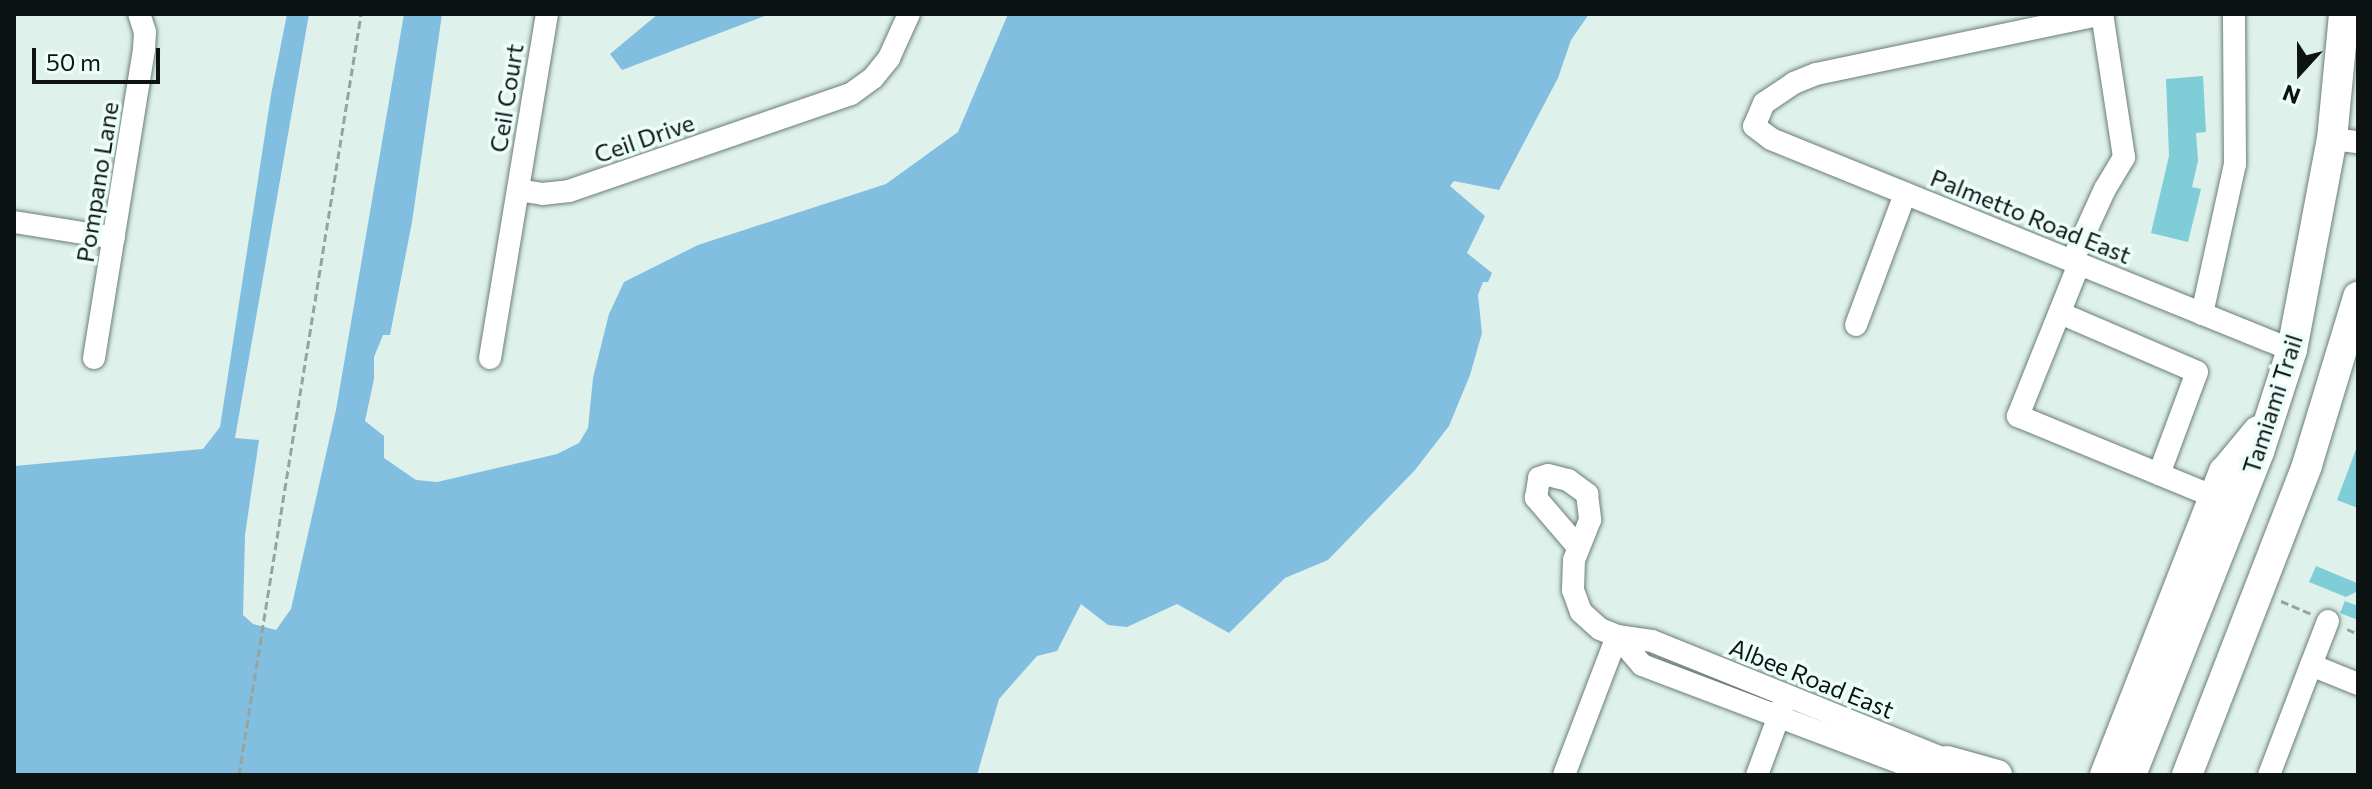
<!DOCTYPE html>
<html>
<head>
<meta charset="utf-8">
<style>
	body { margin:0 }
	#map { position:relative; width:2372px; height:789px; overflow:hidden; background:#def1eb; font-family:Commissioner,sans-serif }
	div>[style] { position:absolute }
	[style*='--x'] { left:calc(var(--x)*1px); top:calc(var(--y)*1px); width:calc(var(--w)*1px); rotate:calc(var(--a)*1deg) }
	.water>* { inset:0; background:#82bee0 }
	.building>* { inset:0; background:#7ecdd7 }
	.path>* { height:3px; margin-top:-1.5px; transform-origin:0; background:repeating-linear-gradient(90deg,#96a4a0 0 8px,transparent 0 12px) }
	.roads { filter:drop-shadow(0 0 2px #6c7d78) drop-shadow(0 0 2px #6c7d78) }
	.minor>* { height:22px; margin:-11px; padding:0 11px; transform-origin:11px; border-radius:11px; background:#fff }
	.major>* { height:30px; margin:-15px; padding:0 15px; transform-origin:15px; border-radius:15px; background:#fff }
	span { translate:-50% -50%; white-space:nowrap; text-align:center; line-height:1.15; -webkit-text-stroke:7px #ebfef9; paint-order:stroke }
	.street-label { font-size:24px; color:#0d1312 }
	.frame { position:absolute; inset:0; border:16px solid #0d1312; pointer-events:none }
	.north { position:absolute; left:2260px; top:32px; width:80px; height:80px; -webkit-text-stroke:6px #ebfef9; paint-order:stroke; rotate:201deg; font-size:22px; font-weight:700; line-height:32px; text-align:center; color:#0d1312 }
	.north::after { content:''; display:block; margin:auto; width:28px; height:36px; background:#0d1312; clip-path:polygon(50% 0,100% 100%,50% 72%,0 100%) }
	.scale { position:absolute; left:32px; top:48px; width:128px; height:36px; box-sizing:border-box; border:4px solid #0d1312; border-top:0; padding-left:10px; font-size:24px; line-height:28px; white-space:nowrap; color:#0d1312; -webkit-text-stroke:6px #ebfef9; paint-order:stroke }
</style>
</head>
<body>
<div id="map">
	<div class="water">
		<i style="clip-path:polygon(287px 14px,309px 14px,235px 438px,259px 440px,245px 535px,243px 615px,253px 624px,276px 630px,291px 609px,336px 410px,404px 14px,442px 14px,412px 222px,390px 335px,383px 335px,374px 357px,374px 379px,365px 421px,384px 436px,384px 458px,416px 480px,437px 482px,557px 454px,579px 443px,588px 428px,593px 378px,609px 314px,624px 282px,698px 245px,886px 184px,958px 132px,1008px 14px,1589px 14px,1571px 40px,1558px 78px,1499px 190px,1454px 181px,1450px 186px,1485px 216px,1467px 253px,1492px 273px,1488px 282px,1483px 282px,1478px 295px,1482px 333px,1470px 375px,1449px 426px,1415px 470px,1328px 560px,1285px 578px,1229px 633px,1177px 604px,1127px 627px,1108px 625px,1081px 604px,1057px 651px,1037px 656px,999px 699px,977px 775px,14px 775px,14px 466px,203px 449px,220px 427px,271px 95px)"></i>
		<i style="clip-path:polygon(658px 14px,770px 14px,622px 70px,610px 54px)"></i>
	</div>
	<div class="building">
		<i style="clip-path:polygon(2203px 76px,2206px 132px,2196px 133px,2198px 161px,2192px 187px,2201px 189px,2188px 242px,2151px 233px,2169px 156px,2166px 79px)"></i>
		<i style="clip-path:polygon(2358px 444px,2358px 508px,2337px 500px)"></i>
		<i style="clip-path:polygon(2316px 566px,2357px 583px,2358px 591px,2346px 597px,2309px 582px)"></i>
		<i style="clip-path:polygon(2345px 601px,2358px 606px,2358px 620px,2340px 613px)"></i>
	</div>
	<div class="path">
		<i style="--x:2281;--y:601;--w:33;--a:23"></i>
		<i style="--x:2347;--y:629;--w:12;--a:24"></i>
		<i style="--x:239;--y:775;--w:771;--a:-80.89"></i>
	</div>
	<div class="roads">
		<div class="minor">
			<i style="--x:2103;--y:14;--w:293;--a:168.2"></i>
			<i style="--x:1816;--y:74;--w:24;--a:158"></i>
			<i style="--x:1794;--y:83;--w:36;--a:146"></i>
			<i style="--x:1764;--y:103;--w:25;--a:113"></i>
			<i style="--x:1754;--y:126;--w:21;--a:37"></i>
			<i style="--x:1771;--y:139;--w:562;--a:22.05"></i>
			<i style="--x:2332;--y:139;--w:26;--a:7"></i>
			<i style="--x:518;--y:190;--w:24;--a:9"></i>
			<i style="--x:542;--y:194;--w:27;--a:-6"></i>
			<i style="--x:569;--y:191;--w:298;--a:-19"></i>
			<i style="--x:851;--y:94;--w:27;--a:-36"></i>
			<i style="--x:873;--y:78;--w:26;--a:-51"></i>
			<i style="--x:889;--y:58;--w:48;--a:-65.6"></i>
			<i style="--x:14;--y:222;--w:101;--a:9.1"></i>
			<i style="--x:2072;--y:261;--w:79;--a:-65.4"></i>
			<i style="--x:2105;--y:189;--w:37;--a:-59"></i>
			<i style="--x:2124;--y:157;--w:145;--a:-98.7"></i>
			<i style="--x:2079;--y:264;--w:164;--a:111.9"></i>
			<i style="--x:2018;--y:416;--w:213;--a:22.4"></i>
			<i style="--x:2060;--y:313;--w:149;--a:23.3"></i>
			<i style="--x:2197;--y:372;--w:109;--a:110.4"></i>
			<i style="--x:2202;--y:314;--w:154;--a:-77.6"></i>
			<i style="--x:2235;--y:164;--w:150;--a:-90.4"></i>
			<i style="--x:1856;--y:325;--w:140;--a:-69.5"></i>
			<i style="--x:94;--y:358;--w:312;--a:-80.8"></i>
			<i style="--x:144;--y:50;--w:18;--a:-87"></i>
			<i style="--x:145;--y:32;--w:19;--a:-108"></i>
			<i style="--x:490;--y:358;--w:349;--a:-80.6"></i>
			<i style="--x:1578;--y:547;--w:65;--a:-130.6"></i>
			<i style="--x:1536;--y:498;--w:20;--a:-81"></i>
			<i style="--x:1539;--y:478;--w:9;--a:-18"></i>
			<i style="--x:1548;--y:475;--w:21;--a:14"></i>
			<i style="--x:1568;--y:480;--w:24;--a:36"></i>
			<i style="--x:1587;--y:494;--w:26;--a:83"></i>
			<i style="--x:1590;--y:520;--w:43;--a:111.8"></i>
			<i style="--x:1574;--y:560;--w:30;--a:92"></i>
			<i style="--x:1573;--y:590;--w:23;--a:70"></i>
			<i style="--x:1581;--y:612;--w:25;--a:42"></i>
			<i style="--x:1600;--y:629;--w:18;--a:22"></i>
			<i style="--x:1617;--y:636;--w:35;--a:8"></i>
			<i style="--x:1652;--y:641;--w:333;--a:22"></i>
			<i style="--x:2328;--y:621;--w:47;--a:111.1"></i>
			<i style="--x:2311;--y:665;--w:51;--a:22"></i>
			<i style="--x:1617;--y:636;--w:38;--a:49"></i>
			<i style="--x:1642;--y:665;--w:311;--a:20.7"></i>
			<i style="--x:1564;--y:775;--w:149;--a:-69.1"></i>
			<i style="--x:1757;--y:775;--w:75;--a:-69.6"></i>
			<i style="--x:2269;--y:775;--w:118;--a:-69.1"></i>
		</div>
		<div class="major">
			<i style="--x:1947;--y:761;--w:52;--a:15.6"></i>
			<i style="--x:2105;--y:775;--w:326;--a:-68.6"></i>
			<i style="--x:2224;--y:472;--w:53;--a:-50.3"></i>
			<i style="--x:2131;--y:775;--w:347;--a:-68.4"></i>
			<i style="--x:2259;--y:452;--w:107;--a:-72.1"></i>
			<i style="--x:2292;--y:350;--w:215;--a:-79.3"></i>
			<i style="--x:2332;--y:139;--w:126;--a:-84.5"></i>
			<i style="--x:2187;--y:775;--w:332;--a:-68.8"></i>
			<i style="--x:2307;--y:465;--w:176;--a:-73.1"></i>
		</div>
	</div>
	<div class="street-label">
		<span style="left:506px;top:98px;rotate:-81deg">Ceil Court</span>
		<span style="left:644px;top:138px;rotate:-19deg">Ceil Drive</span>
		<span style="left:97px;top:182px;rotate:-81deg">Pompano Lane</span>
		<span style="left:2031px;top:216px;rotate:22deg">Palmetto Road East</span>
		<span style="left:2272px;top:404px;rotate:-72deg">Tamiami Trail</span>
		<span style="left:1812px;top:678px;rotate:22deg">Albee Road East</span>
	</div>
	<div class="frame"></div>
	<div class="north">N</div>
	<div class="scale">50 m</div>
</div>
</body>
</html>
